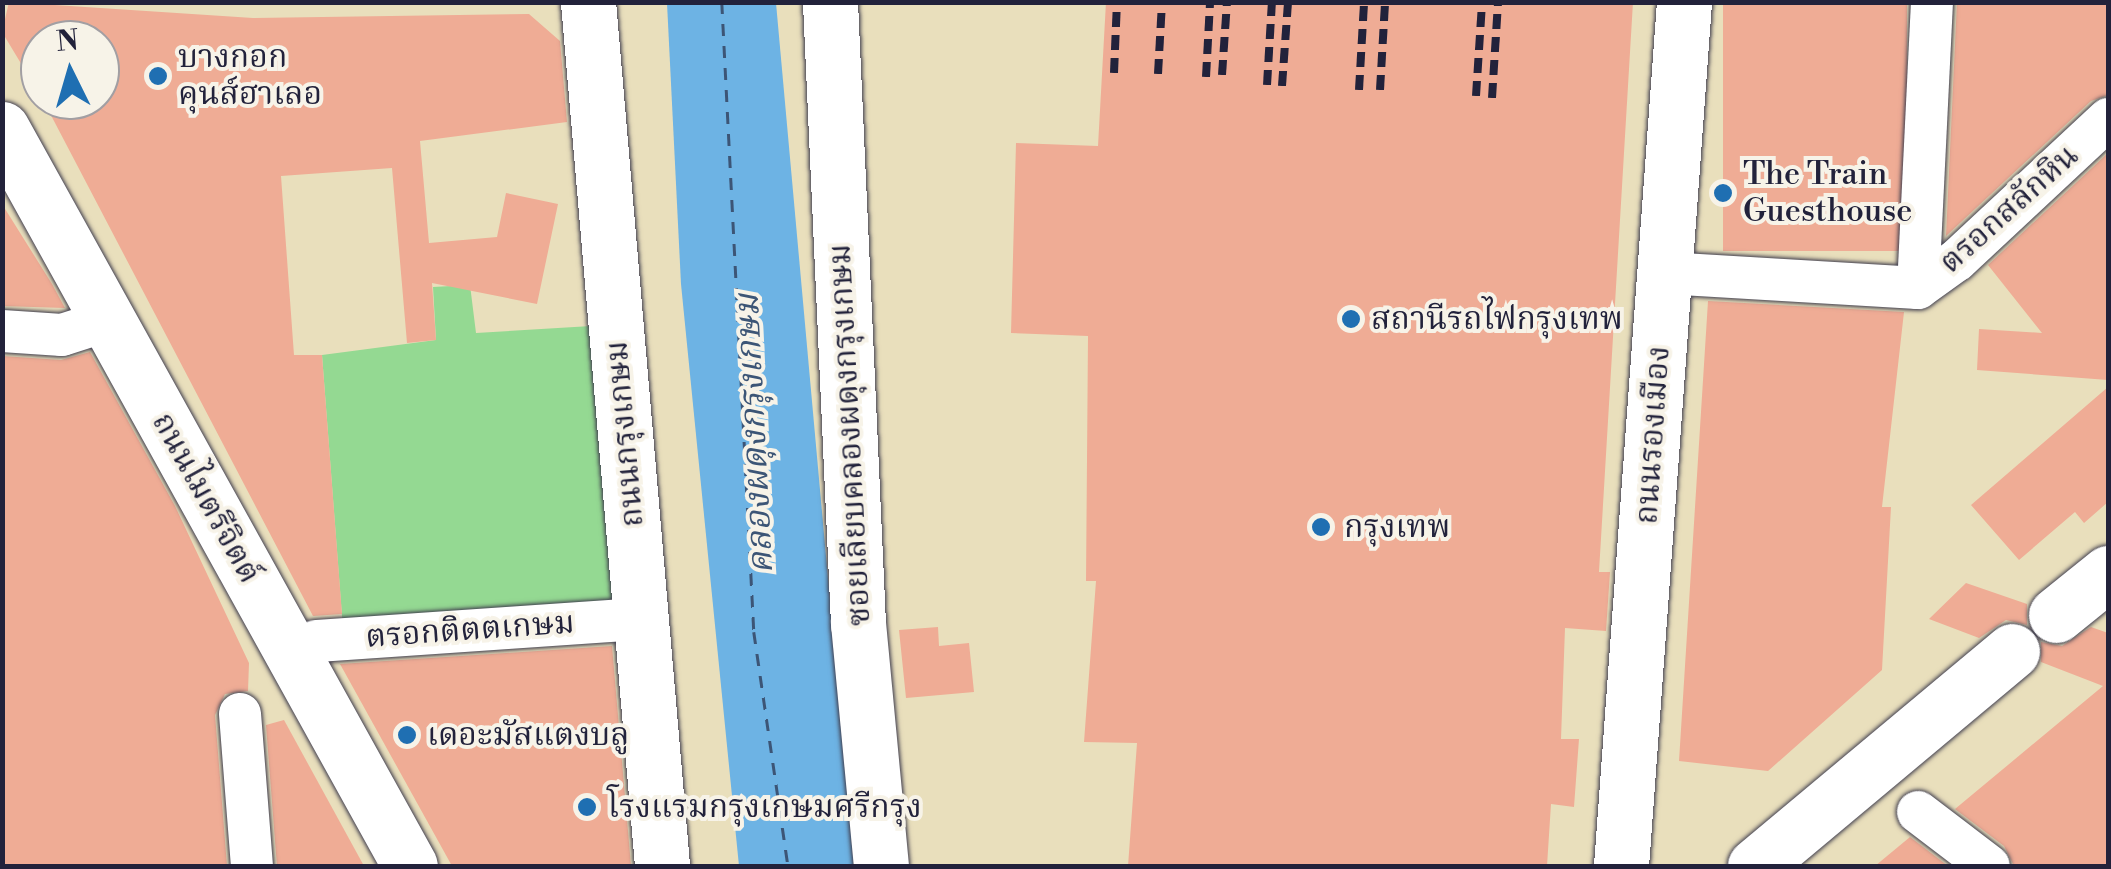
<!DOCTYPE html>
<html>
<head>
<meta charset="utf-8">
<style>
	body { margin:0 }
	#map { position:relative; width:2111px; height:869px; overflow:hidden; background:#e9dfbc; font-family:"Libre Bodoni","Noto Serif Thai",serif }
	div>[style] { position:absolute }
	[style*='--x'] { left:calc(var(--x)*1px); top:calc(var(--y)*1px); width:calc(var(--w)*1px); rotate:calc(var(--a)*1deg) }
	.green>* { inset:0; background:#94d992 }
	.water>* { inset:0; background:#6db3e4 }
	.ferry>* { height:2.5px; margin-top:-1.25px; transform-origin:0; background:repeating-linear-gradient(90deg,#3c5576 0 12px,transparent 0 22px) }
	.building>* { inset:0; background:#efac95; transform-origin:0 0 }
	.roads { filter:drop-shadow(0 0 2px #403e4e) drop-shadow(0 0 2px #403e4e) }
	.street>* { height:42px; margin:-21px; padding:0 21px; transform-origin:21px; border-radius:21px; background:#fff }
	.secondary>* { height:55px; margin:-27.5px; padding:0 27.5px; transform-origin:27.5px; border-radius:27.5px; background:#fff }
	.highway>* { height:55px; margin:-27.5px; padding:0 27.5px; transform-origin:27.5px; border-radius:27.5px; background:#fff }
	.rail>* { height:8px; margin-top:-4px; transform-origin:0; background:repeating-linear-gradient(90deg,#22223b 0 15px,transparent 0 23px) }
	.dots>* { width:28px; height:28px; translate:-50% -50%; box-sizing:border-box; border:5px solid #f7f3e8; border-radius:50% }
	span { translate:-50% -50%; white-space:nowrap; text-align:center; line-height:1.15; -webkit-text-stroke:8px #f7f3e8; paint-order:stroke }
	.poi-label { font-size:32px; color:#22223b }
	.left { translate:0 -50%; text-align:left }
	.street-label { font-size:32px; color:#22223b }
	.water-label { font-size:35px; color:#3c5576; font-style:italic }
	.frame { position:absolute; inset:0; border:5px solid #22223b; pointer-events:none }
	.north { position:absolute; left:20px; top:20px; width:100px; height:100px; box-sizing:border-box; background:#f7f3e8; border:2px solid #a29fa3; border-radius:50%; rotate:355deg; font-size:28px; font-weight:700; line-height:40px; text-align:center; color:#22223b }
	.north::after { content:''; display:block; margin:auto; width:35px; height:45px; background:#1f6fb2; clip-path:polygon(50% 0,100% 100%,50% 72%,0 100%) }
</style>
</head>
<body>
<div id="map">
	<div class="green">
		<i style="clip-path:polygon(470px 285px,476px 333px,591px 326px,615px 614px,343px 629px,322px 355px,436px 340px,433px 287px)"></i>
	</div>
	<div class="water">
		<i style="clip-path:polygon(667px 3px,776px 3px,854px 866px,739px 866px,681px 284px)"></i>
	</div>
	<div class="ferry">
		<i style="--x:722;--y:2;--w:631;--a:87.09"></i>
		<i style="--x:754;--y:632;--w:236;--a:81.7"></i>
	</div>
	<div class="building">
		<i style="clip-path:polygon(9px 2px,253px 18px,529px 14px,560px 41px,567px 122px,420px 141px,429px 243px,497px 237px,506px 193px,558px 204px,537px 304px,432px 283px,436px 340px,407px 343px,392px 168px,281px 176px,294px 355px,322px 355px,342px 614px,313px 616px,43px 100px,100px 100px,100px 40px,40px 40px,40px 95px,2px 32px)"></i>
		<i style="clip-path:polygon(1106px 2px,1633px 2px,1599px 572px,1610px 572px,1606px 631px,1565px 628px,1561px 739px,1579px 739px,1574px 807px,1551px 804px,1547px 866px,1128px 866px,1137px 743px,1084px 742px,1096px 581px,1086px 581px,1088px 336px,1011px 333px,1016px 143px,1098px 146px)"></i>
		<i style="left:1723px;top:2px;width:184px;height:249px"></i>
		<i style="clip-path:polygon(1957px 2px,2108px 2px,2108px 95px,2091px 101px,1946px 236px)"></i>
		<i style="clip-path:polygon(2108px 153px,2108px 380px,1977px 370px,1979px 329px,2042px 333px,1988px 265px)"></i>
		<i style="clip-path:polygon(2px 204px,52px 284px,65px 308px,2px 306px)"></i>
		<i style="clip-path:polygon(1708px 301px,1904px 312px,1882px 507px,1891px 507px,1882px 670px,1768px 771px,1679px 761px)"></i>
		<i style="clip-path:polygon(90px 352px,175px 506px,249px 663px,248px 691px,225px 694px,215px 715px,227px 866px,2px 866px,2px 356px,61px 360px)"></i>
		<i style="clip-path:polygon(2108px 387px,2108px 502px,2084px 523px,2075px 512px,2019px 560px,1971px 505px)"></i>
		<i style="clip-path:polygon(1966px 583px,2027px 604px,2027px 625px,2006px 620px,1979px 638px,1929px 619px)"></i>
		<i style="clip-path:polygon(938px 627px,939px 646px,969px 643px,974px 692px,906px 698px,899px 630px)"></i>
		<i style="clip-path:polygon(2091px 627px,2108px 633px,2108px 866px,2014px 866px,2004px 846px,1955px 809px,2103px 686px,2041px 662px,2041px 642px,2062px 646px)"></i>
		<i style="clip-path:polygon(612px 646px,631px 866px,452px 866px,340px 664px)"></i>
		<i style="clip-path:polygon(284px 720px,364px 866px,277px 866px,266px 725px)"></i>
		<i style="clip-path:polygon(1910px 837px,1948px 866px,1875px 866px)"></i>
	</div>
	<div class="roads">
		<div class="street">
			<i style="--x:1665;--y:273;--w:253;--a:3.4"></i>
			<i style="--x:1918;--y:288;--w:48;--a:-35.7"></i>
			<i style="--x:1957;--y:260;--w:207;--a:-43"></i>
			<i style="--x:1918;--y:288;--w:286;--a:-87.2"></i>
			<i style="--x:2;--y:331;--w:60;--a:3.8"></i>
			<i style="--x:62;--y:335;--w:49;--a:-17.7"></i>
			<i style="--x:316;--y:641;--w:310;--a:-3.9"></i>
			<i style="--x:240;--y:714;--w:152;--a:85.5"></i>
			<i style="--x:1918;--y:812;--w:89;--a:37.3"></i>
		</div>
		<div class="secondary">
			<i style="--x:588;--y:2;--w:867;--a:85.1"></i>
			<i style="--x:830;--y:2;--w:622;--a:87.42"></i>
			<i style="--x:858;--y:623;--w:244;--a:84.6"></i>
			<i style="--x:2;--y:129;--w:842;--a:61.03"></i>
			<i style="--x:1621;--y:866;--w:866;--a:-85.83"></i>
		</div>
		<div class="highway">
			<i style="--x:2056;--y:615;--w:67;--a:-38.9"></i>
			<i style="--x:1755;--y:866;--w:335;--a:-39.9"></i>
		</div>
	</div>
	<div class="rail">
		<i style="--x:1114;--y:73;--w:71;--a:-87.6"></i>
		<i style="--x:1158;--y:74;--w:72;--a:-86.8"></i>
		<i style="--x:1222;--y:75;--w:73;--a:-86.1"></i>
		<i style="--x:1206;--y:77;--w:75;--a:-86.9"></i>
		<i style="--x:1267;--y:85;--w:83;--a:-86.6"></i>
		<i style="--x:1282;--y:86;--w:84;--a:-85.9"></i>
		<i style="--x:1359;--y:90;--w:88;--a:-86.7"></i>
		<i style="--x:1380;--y:90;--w:88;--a:-86.7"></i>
		<i style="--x:1476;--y:96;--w:94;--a:-86.3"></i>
		<i style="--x:1492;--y:98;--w:96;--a:-86.4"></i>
	</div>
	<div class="dots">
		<i style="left:158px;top:76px;background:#1f6fb2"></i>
		<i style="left:1723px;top:193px;background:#1f6fb2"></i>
		<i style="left:1351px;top:319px;background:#1f6fb2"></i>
		<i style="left:1321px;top:527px;background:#1f6fb2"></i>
		<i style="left:407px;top:735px;background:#1f6fb2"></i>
		<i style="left:587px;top:807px;background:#1f6fb2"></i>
	</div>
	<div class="poi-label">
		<span class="left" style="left:178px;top:76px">บางกอก<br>คุนส์ฮาเลอ</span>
		<span class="left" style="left:1743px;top:193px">The Train<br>Guesthouse</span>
		<span class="left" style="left:1371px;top:319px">สถานีรถไฟกรุงเทพ</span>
		<span class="left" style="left:1344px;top:527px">กรุงเทพ</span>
		<span class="left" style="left:427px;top:735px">เดอะมัสแตงบลู</span>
		<span class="left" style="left:607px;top:807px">โรงแรมกรุงเกษมศรีกรุง</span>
	</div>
	<div class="street-label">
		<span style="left:2009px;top:209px;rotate:-42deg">ตรอกสลักหิน</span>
		<span style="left:625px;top:434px;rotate:-95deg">ถนนกรุงเกษม</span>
		<span style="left:850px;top:435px;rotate:-93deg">ซอยเลียบคลองผดุงกรุงเกษม</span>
		<span style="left:1653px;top:435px;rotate:-86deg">ถนนรองเมือง</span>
		<span style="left:206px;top:498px;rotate:61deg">ถนนไมตรีจิตต์</span>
		<span style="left:470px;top:630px;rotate:-4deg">ตรอกติตตเกษม</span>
	</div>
	<div class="water-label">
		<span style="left:755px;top:434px;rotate:-93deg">คลองผดุงกรุงเกษม</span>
	</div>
	<div class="frame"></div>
	<div class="north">N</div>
</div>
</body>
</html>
